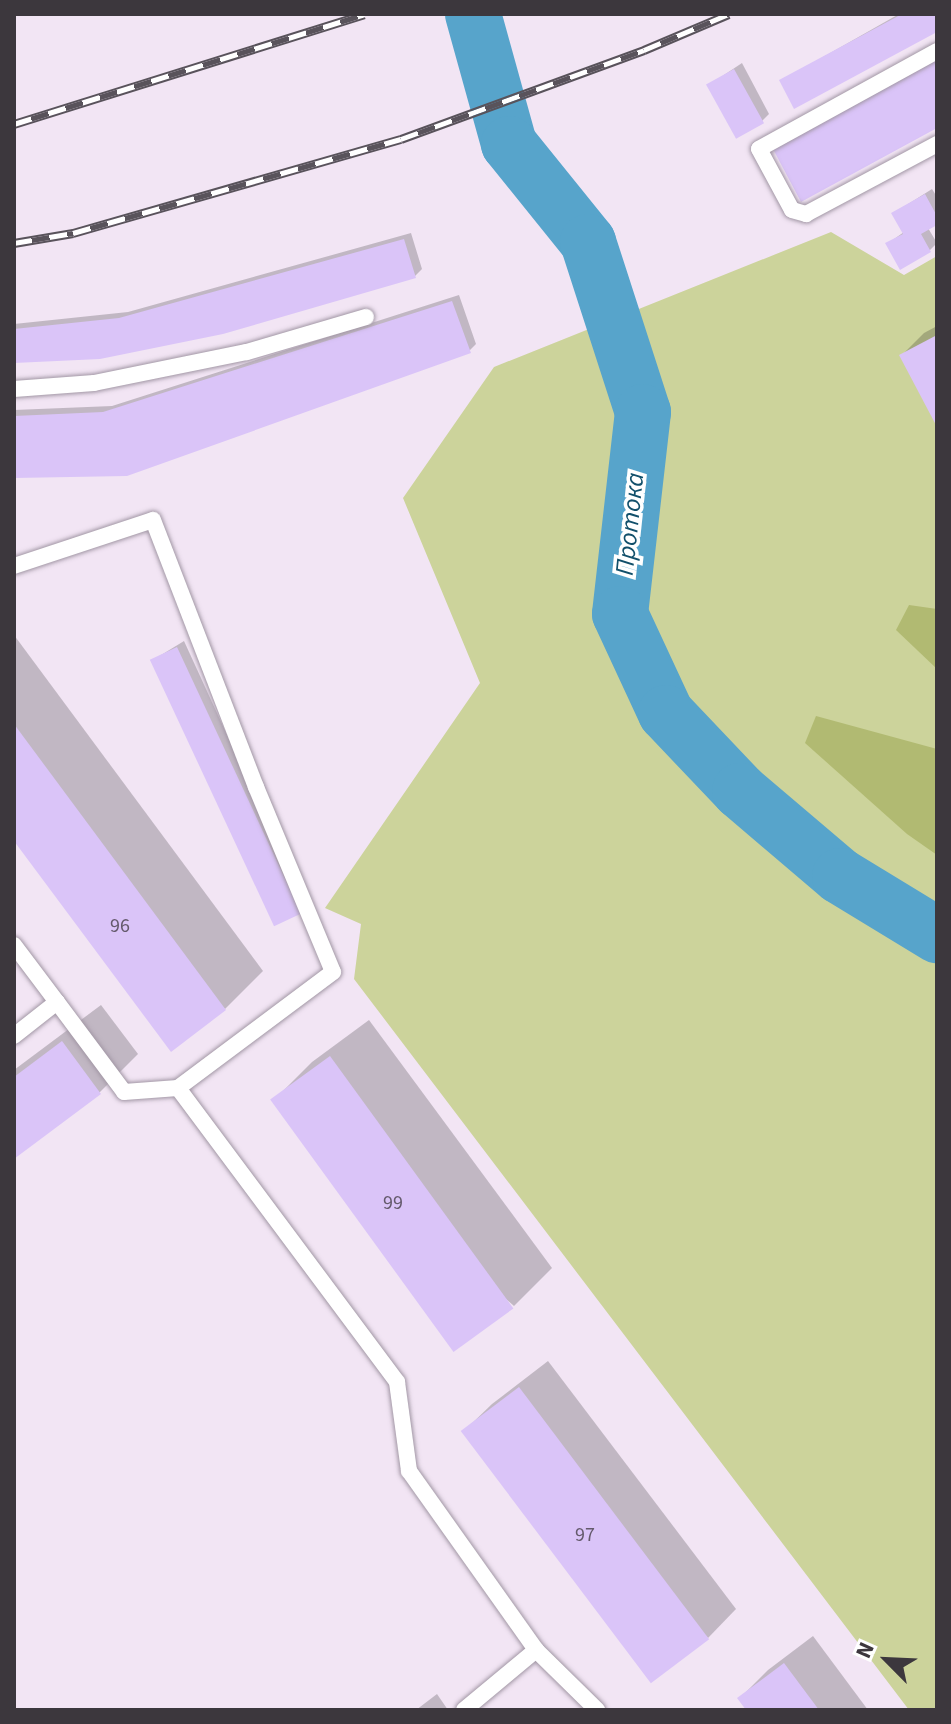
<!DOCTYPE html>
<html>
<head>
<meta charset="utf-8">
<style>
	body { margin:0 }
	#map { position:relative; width:951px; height:1724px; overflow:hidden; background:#f2e5f4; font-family:"Source Sans 3",sans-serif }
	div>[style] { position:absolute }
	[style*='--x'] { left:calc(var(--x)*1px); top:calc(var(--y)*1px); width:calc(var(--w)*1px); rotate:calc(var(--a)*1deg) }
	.green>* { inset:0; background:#ccd39b }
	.forest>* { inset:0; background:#b1ba72 }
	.shadow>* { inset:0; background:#0003 }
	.river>* { height:56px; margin:-28px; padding:0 28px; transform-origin:28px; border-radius:28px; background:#57a4cb }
	.building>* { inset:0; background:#dac4f8; transform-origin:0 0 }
	.roads { filter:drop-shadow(0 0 2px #a297a5) drop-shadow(0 0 2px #a297a5) }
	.service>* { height:16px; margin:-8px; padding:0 8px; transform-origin:8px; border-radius:8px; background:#fff }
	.rail>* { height:9px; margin-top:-4.5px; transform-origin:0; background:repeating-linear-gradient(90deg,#fff 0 18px,#59535b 0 36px); box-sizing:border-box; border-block:2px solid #59535b }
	span { translate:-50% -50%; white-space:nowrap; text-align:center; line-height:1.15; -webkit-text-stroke:7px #fff; paint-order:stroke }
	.number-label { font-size:20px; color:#645a6c }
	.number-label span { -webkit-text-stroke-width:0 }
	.water-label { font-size:26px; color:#12506b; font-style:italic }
	.frame { position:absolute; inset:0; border:16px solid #3c373d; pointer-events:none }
	.north { position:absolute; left:847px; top:1620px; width:80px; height:80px; -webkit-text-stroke:6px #fff; paint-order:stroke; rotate:294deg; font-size:22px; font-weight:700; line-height:32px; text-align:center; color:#3c373d }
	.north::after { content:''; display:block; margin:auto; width:28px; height:36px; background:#3c373d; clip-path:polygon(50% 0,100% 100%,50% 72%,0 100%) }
</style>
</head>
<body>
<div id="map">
	<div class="green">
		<i style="clip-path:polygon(831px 232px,904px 275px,937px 256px,937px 1710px,909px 1710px,354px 979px,361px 924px,325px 908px,480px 683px,403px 498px,494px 367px)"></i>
	</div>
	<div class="forest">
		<i style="clip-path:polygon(909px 605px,937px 609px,937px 669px,896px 630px)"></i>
		<i style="clip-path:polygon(816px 716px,937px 749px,937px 855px,907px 834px,805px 743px)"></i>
	</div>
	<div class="shadow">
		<i style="clip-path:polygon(899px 14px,937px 14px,937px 30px,781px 81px)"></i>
		<i style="clip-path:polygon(742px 63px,769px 114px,762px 121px,709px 85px)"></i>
		<i style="clip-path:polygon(932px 189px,937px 197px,937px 223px,928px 228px,937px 243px,930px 250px,887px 244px,904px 232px,894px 213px)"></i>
		<i style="clip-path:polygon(411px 233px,422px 269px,415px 276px,14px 358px,14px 324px,128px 312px)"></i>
		<i style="clip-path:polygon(459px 295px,476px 344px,469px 351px,14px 476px,14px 410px,112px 406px)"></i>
		<i style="clip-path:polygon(937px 326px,937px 423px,902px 355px,924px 333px)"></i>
		<i style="clip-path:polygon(14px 635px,263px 971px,225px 1009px,14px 838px)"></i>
		<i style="clip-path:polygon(184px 641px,305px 905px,298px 912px,153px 660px)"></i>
		<i style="clip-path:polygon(101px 1005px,138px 1054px,100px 1092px,14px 1157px,14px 1070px)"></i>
		<i style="clip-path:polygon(369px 1020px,552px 1268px,514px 1306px,274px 1100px,312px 1062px)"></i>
		<i style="clip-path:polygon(548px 1361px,736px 1609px,708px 1638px,463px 1432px,492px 1404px)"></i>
		<i style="clip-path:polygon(813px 1636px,868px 1710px,749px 1710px,740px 1698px,768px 1670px)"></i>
		<i style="clip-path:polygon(437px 1694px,448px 1710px,416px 1710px)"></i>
	</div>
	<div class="river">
		<i style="--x:473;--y:14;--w:135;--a:74.5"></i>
		<i style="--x:509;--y:144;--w:126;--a:51.1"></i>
		<i style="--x:588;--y:242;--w:179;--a:72.1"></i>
		<i style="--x:643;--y:412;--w:203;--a:96.5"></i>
		<i style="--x:620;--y:614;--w:109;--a:65.1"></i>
		<i style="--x:666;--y:713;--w:108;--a:46.5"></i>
		<i style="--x:740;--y:791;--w:131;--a:40.4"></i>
		<i style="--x:840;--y:876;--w:114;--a:31.3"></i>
	</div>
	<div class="building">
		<i style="clip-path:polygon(902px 14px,937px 14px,937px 32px,794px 109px,779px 80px)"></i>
		<i style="clip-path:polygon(937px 60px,937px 128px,801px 202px,773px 149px)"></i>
		<i style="left:734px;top:69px;width:62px;height:32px;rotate:61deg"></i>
		<i style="clip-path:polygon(925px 194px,937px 216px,937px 225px,921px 234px,931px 252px,900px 270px,885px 243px,903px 234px,891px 213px)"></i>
		<i style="clip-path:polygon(404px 239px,416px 278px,223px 334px,100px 359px,14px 363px,14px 329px,119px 318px)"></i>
		<i style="clip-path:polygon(452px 301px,471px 353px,127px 476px,14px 478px,14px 416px,103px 412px)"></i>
		<i style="clip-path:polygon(937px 335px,937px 427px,899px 355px)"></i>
		<i style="left:177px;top:647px;width:294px;height:30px;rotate:65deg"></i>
		<i style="clip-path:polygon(14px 724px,226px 1010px,171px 1052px,14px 841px)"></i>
		<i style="clip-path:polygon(62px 1041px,101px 1094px,14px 1159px,14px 1077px)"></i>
		<i style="left:330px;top:1056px;width:312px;height:74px;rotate:54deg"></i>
		<i style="left:519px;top:1387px;width:316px;height:73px;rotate:53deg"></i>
		<i style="clip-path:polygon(784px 1663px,819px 1710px,746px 1710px,737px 1698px)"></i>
	</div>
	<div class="roads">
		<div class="service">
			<i style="--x:937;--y:51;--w:203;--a:151.2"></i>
			<i style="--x:759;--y:149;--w:69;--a:61.6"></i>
			<i style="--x:792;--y:210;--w:15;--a:16"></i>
			<i style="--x:806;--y:214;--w:149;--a:-28.1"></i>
			<i style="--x:14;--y:389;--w:80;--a:-4.3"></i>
			<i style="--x:94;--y:383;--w:156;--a:-11.5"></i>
			<i style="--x:247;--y:352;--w:124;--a:-16.4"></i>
			<i style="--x:14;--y:566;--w:146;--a:-18.3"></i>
			<i style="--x:153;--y:520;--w:286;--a:68.9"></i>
			<i style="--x:256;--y:787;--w:200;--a:67.4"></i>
			<i style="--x:333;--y:972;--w:194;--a:143.2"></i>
			<i style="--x:178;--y:1088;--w:367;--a:53.3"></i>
			<i style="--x:397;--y:1382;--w:90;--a:82.3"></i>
			<i style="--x:409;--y:1471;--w:219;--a:54.6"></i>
			<i style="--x:536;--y:1650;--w:86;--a:44.5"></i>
			<i style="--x:14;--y:945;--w:71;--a:53"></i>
			<i style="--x:57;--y:1002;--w:55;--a:141.7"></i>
			<i style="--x:57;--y:1002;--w:112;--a:53.3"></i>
			<i style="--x:124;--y:1092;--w:54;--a:-4.2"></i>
			<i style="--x:464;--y:1710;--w:94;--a:-39.8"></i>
		</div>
	</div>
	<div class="rail">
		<i style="--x:14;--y:124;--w:367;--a:-17.4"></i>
		<i style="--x:14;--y:243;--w:60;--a:-9.6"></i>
		<i style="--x:73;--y:233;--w:341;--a:-16"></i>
		<i style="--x:401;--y:139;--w:259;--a:-20.1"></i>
		<i style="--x:644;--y:50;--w:92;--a:-23"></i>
	</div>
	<div class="number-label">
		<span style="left:120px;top:926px">96</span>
		<span style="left:393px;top:1203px">99</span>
		<span style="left:585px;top:1535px">97</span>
	</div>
	<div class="water-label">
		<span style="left:630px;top:524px;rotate:-84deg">Протока</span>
	</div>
	<div class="frame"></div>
	<div class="north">N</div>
</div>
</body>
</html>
